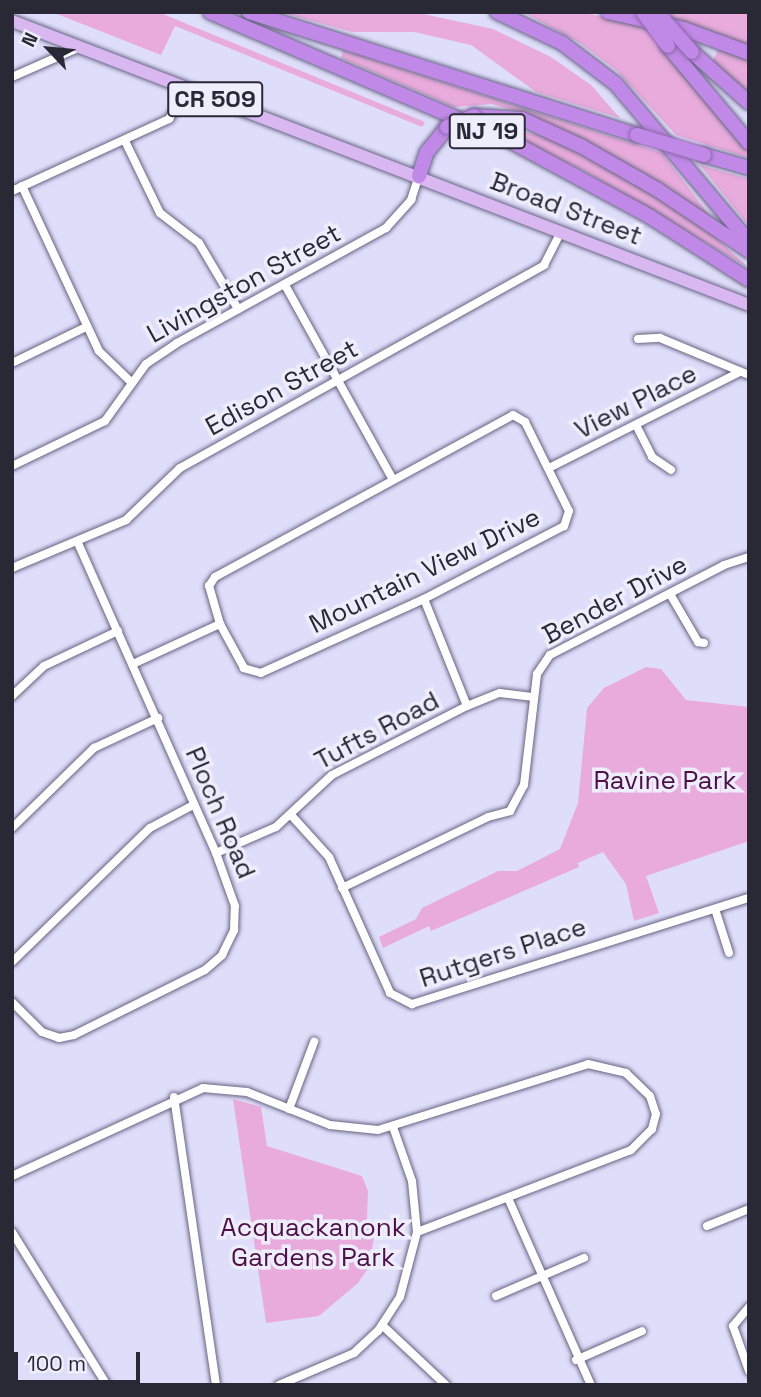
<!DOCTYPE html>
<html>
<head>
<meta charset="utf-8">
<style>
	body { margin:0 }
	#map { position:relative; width:761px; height:1397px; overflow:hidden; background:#dfdefa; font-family:"Space Grotesk",sans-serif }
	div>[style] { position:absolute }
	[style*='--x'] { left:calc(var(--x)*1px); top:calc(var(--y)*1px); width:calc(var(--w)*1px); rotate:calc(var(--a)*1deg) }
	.green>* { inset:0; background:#e8abdc }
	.roads { filter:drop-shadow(0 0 2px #666483) drop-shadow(0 0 2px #666483) }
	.minor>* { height:8px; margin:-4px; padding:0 4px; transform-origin:4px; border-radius:4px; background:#fff }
	.primary>* { height:12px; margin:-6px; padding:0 6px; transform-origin:6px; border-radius:6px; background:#d9b8f1 }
	.motorway>* { height:14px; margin:-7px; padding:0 7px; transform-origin:7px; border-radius:7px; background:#c089e7 }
	.bridges { filter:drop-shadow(0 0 2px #8b67a9) drop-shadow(0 0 2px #8b67a9) }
	.motorway-bridge>* { height:14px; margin:-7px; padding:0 7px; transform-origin:7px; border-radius:7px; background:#c089e7 }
	span { translate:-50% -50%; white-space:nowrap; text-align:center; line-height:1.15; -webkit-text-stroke:7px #ededfb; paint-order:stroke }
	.shield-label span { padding:2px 5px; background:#ededfb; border:2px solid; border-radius:5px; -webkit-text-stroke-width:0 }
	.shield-label { font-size:24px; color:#292936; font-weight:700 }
	.street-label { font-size:26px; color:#292936 }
	.park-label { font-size:26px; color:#4e0f47 }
	.frame { position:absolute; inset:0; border:14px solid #292936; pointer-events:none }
	.north { position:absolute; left:14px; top:14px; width:70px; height:70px; -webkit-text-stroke:5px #ededfb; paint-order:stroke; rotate:296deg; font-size:19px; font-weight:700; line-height:28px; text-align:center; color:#292936 }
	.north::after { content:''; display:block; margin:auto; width:24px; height:32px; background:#292936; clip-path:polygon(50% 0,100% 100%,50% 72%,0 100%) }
	.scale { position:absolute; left:14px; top:1352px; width:126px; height:32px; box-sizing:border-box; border:4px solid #292936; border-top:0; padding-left:9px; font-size:21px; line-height:24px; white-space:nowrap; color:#292936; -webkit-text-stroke:5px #ededfb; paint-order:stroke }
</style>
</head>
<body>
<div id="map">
	<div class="green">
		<i style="clip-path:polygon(52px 12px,158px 12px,425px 122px,422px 127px,175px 26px,161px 55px)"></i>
		<i style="clip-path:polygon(280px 12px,414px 12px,493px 29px,551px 57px,591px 85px,620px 118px,536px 92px,471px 45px,414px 32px,352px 32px)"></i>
		<i style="clip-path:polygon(523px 12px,579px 12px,644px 24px,749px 151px,749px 158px,676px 135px,616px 70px,580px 43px)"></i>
		<i style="clip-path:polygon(668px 12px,749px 12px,749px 48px,674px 20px)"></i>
		<i style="clip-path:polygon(719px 47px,749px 60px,749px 93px,713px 61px)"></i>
		<i style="clip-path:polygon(343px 50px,662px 153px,713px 220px,525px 114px,492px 104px,454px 107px,341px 58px)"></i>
		<i style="clip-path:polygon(482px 120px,549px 138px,634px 182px,702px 225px,749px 268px,586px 172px)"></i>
		<i style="clip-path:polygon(700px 165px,749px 179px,749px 226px)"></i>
		<i style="clip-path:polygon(646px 667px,661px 669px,686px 700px,749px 707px,749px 841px,646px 876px,659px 913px,634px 921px,626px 884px,603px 852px,578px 863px,579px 867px,452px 922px,431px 931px,429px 926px,383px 948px,379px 937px,416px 919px,422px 908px,498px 871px,517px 871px,560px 849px,578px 803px,587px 708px,604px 688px)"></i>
		<i style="clip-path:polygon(233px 1099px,261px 1107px,267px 1146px,362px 1176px,368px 1191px,367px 1219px,374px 1237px,369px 1267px,358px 1283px,319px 1316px,266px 1323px)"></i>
	</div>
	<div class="roads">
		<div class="minor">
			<i style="--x:12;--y:77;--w:74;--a:-23.8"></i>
			<i style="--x:125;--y:141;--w:80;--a:64.1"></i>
			<i style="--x:160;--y:213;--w:49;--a:37.6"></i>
			<i style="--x:199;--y:243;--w:77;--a:59.4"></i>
			<i style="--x:22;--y:186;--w:182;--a:65"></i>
			<i style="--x:99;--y:351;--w:45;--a:44.1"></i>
			<i style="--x:12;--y:191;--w:173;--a:-24.6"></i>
			<i style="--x:169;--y:119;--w:35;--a:-59"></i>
			<i style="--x:285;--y:285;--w:221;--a:61"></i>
			<i style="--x:638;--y:339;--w:22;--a:-3"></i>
			<i style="--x:660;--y:338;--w:96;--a:22.6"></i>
			<i style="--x:12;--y:363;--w:82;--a:-25.9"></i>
			<i style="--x:513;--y:415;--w:14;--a:30"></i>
			<i style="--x:525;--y:422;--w:99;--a:63.7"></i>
			<i style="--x:569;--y:511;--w:16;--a:108"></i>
			<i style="--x:564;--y:526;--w:158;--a:152.5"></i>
			<i style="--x:424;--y:599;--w:179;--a:155.6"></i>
			<i style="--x:261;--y:673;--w:18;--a:-164"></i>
			<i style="--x:244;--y:668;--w:50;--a:-118.6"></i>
			<i style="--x:220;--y:624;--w:40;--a:-106"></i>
			<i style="--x:209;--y:586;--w:11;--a:-56"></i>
			<i style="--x:215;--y:577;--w:339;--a:-28.5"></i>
			<i style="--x:637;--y:427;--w:34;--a:63"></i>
			<i style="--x:652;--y:457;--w:23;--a:34"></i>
			<i style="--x:12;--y:466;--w:103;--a:-25.8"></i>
			<i style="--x:105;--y:421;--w:70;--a:-54.3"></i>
			<i style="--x:146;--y:364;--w:37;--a:-34"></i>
			<i style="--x:177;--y:343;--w:239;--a:-28.8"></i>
			<i style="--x:386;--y:228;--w:38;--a:-48"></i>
			<i style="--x:411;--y:200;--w:25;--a:-72"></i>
			<i style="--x:549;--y:468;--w:214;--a:-26.7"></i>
			<i style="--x:12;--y:568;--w:124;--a:-22.8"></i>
			<i style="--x:126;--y:520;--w:75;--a:-43.9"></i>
			<i style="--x:180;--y:468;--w:417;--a:-29.1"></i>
			<i style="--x:544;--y:265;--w:37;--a:-63"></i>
			<i style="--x:670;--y:594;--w:56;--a:59.7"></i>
			<i style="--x:698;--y:642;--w:6;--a:9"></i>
			<i style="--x:424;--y:599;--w:115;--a:68.1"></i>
			<i style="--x:133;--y:664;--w:96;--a:-24.7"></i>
			<i style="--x:12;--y:696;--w:44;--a:-43.2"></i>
			<i style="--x:44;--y:666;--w:82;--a:-25.3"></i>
			<i style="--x:291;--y:815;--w:57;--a:47.9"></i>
			<i style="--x:329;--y:857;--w:149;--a:65.8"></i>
			<i style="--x:390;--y:993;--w:25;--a:27"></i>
			<i style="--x:412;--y:1004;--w:353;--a:-17.5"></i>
			<i style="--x:12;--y:828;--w:115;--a:-44.3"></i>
			<i style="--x:94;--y:748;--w:71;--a:-25.1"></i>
			<i style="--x:216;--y:853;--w:65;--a:-23.4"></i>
			<i style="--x:276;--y:827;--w:76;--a:-42.9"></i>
			<i style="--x:332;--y:775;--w:152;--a:-27.1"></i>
			<i style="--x:467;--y:706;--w:35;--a:-22"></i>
			<i style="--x:500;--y:693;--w:34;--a:7"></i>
			<i style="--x:342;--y:888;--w:162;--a:-25.9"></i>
			<i style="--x:488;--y:817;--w:23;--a:-15"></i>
			<i style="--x:510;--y:811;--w:30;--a:-62"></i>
			<i style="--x:524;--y:785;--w:112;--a:-83.3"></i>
			<i style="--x:537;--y:674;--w:23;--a:-56"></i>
			<i style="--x:550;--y:655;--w:196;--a:-27.3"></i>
			<i style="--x:724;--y:565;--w:26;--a:-18"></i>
			<i style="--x:715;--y:909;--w:46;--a:72.3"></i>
			<i style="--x:12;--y:962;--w:192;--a:-44.2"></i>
			<i style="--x:150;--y:828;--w:49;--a:-28.1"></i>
			<i style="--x:12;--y:1002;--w:42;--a:45"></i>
			<i style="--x:42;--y:1032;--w:18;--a:19"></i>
			<i style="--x:59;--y:1038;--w:15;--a:-11"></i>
			<i style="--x:74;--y:1035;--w:146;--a:-26.4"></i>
			<i style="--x:205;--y:970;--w:23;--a:-41"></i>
			<i style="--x:222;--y:955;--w:28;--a:-64"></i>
			<i style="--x:234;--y:930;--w:24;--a:-88"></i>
			<i style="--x:235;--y:906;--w:56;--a:-109.7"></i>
			<i style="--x:216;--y:853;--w:339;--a:-114"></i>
			<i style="--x:174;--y:1097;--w:291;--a:81.7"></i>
			<i style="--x:289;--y:1109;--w:72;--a:-69.5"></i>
			<i style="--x:12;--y:1176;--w:210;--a:-24.7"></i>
			<i style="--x:203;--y:1088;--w:44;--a:5.2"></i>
			<i style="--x:247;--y:1092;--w:89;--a:21.7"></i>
			<i style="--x:330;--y:1125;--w:48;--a:5.9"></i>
			<i style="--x:378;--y:1130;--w:220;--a:-17.4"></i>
			<i style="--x:588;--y:1064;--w:39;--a:13"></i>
			<i style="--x:626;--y:1073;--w:33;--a:44"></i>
			<i style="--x:650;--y:1096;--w:19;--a:72"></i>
			<i style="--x:656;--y:1114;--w:16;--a:105"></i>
			<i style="--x:652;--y:1129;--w:30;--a:135"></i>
			<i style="--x:631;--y:1150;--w:229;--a:159"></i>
			<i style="--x:508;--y:1198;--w:205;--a:66.1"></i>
			<i style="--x:707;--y:1226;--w:45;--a:-22"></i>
			<i style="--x:12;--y:1232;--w:180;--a:58.2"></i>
			<i style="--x:496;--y:1296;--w:96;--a:-23.4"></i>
			<i style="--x:749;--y:1307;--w:25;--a:130"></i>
			<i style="--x:733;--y:1326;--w:48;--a:70.4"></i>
			<i style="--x:382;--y:1325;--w:88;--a:43.2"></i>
			<i style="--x:576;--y:1360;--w:72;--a:-23.7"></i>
			<i style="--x:279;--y:1385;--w:82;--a:-23.1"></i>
			<i style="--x:354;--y:1353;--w:33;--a:-43"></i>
			<i style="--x:378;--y:1331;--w:40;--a:-57.1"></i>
			<i style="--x:400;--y:1297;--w:67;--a:-75.3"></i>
			<i style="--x:417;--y:1232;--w:51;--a:-95.6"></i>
			<i style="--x:412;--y:1181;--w:57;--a:-109.4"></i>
		</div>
		<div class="primary">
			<i style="--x:12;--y:21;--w:790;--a:21.07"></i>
		</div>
		<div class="motorway">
			<i style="--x:210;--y:12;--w:331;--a:23.3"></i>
			<i style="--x:514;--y:143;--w:153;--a:28.4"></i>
			<i style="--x:649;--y:216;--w:119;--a:32.6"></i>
			<i style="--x:249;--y:12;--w:407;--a:17.6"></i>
			<i style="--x:497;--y:12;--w:72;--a:25.5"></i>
			<i style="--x:562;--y:43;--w:68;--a:37.2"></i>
			<i style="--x:616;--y:84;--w:207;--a:49.9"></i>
			<i style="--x:608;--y:12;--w:78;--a:12.6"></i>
			<i style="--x:684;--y:29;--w:69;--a:20.3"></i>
			<i style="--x:668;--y:46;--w:126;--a:50.1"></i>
			<i style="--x:692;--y:52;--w:76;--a:41.8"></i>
			<i style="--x:474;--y:116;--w:48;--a:3.6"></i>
			<i style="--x:522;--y:119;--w:65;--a:24.6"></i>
			<i style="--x:581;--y:146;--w:89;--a:29.7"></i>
			<i style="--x:658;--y:190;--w:110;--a:33.8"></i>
			<i style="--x:704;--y:155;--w:47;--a:16.1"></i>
			<i style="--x:419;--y:176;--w:25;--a:-72"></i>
			<i style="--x:427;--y:152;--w:32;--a:-51"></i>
		</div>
	</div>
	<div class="bridges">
		<div class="motorway-bridge">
			<i style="--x:643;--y:12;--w:42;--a:53.7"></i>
			<i style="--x:657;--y:12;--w:53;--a:48.8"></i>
			<i style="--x:447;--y:127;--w:29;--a:-22"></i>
			<i style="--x:637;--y:135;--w:70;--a:16.6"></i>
		</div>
	</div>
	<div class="shield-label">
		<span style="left:215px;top:99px">CR 509</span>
		<span style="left:487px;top:131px">NJ 19</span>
	</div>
	<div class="street-label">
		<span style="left:566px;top:209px;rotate:21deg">Broad Street</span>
		<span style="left:244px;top:284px;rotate:-29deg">Livingston Street</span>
		<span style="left:282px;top:388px;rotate:-29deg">Edison Street</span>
		<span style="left:636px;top:402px;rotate:-27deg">View Place</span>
		<span style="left:425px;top:571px;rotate:-26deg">Mountain View Drive</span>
		<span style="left:615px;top:600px;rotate:-28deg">Bender Drive</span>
		<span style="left:377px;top:731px;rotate:-28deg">Tufts Road</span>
		<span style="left:220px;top:813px;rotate:67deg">Ploch Road</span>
		<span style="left:503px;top:953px;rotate:-18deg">Rutgers Place</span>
	</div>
	<div class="park-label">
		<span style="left:665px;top:781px">Ravine Park</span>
		<span style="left:313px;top:1243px">Acquackanonk<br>Gardens Park</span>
	</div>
	<div class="frame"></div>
	<div class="north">N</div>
	<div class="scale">100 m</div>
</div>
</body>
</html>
